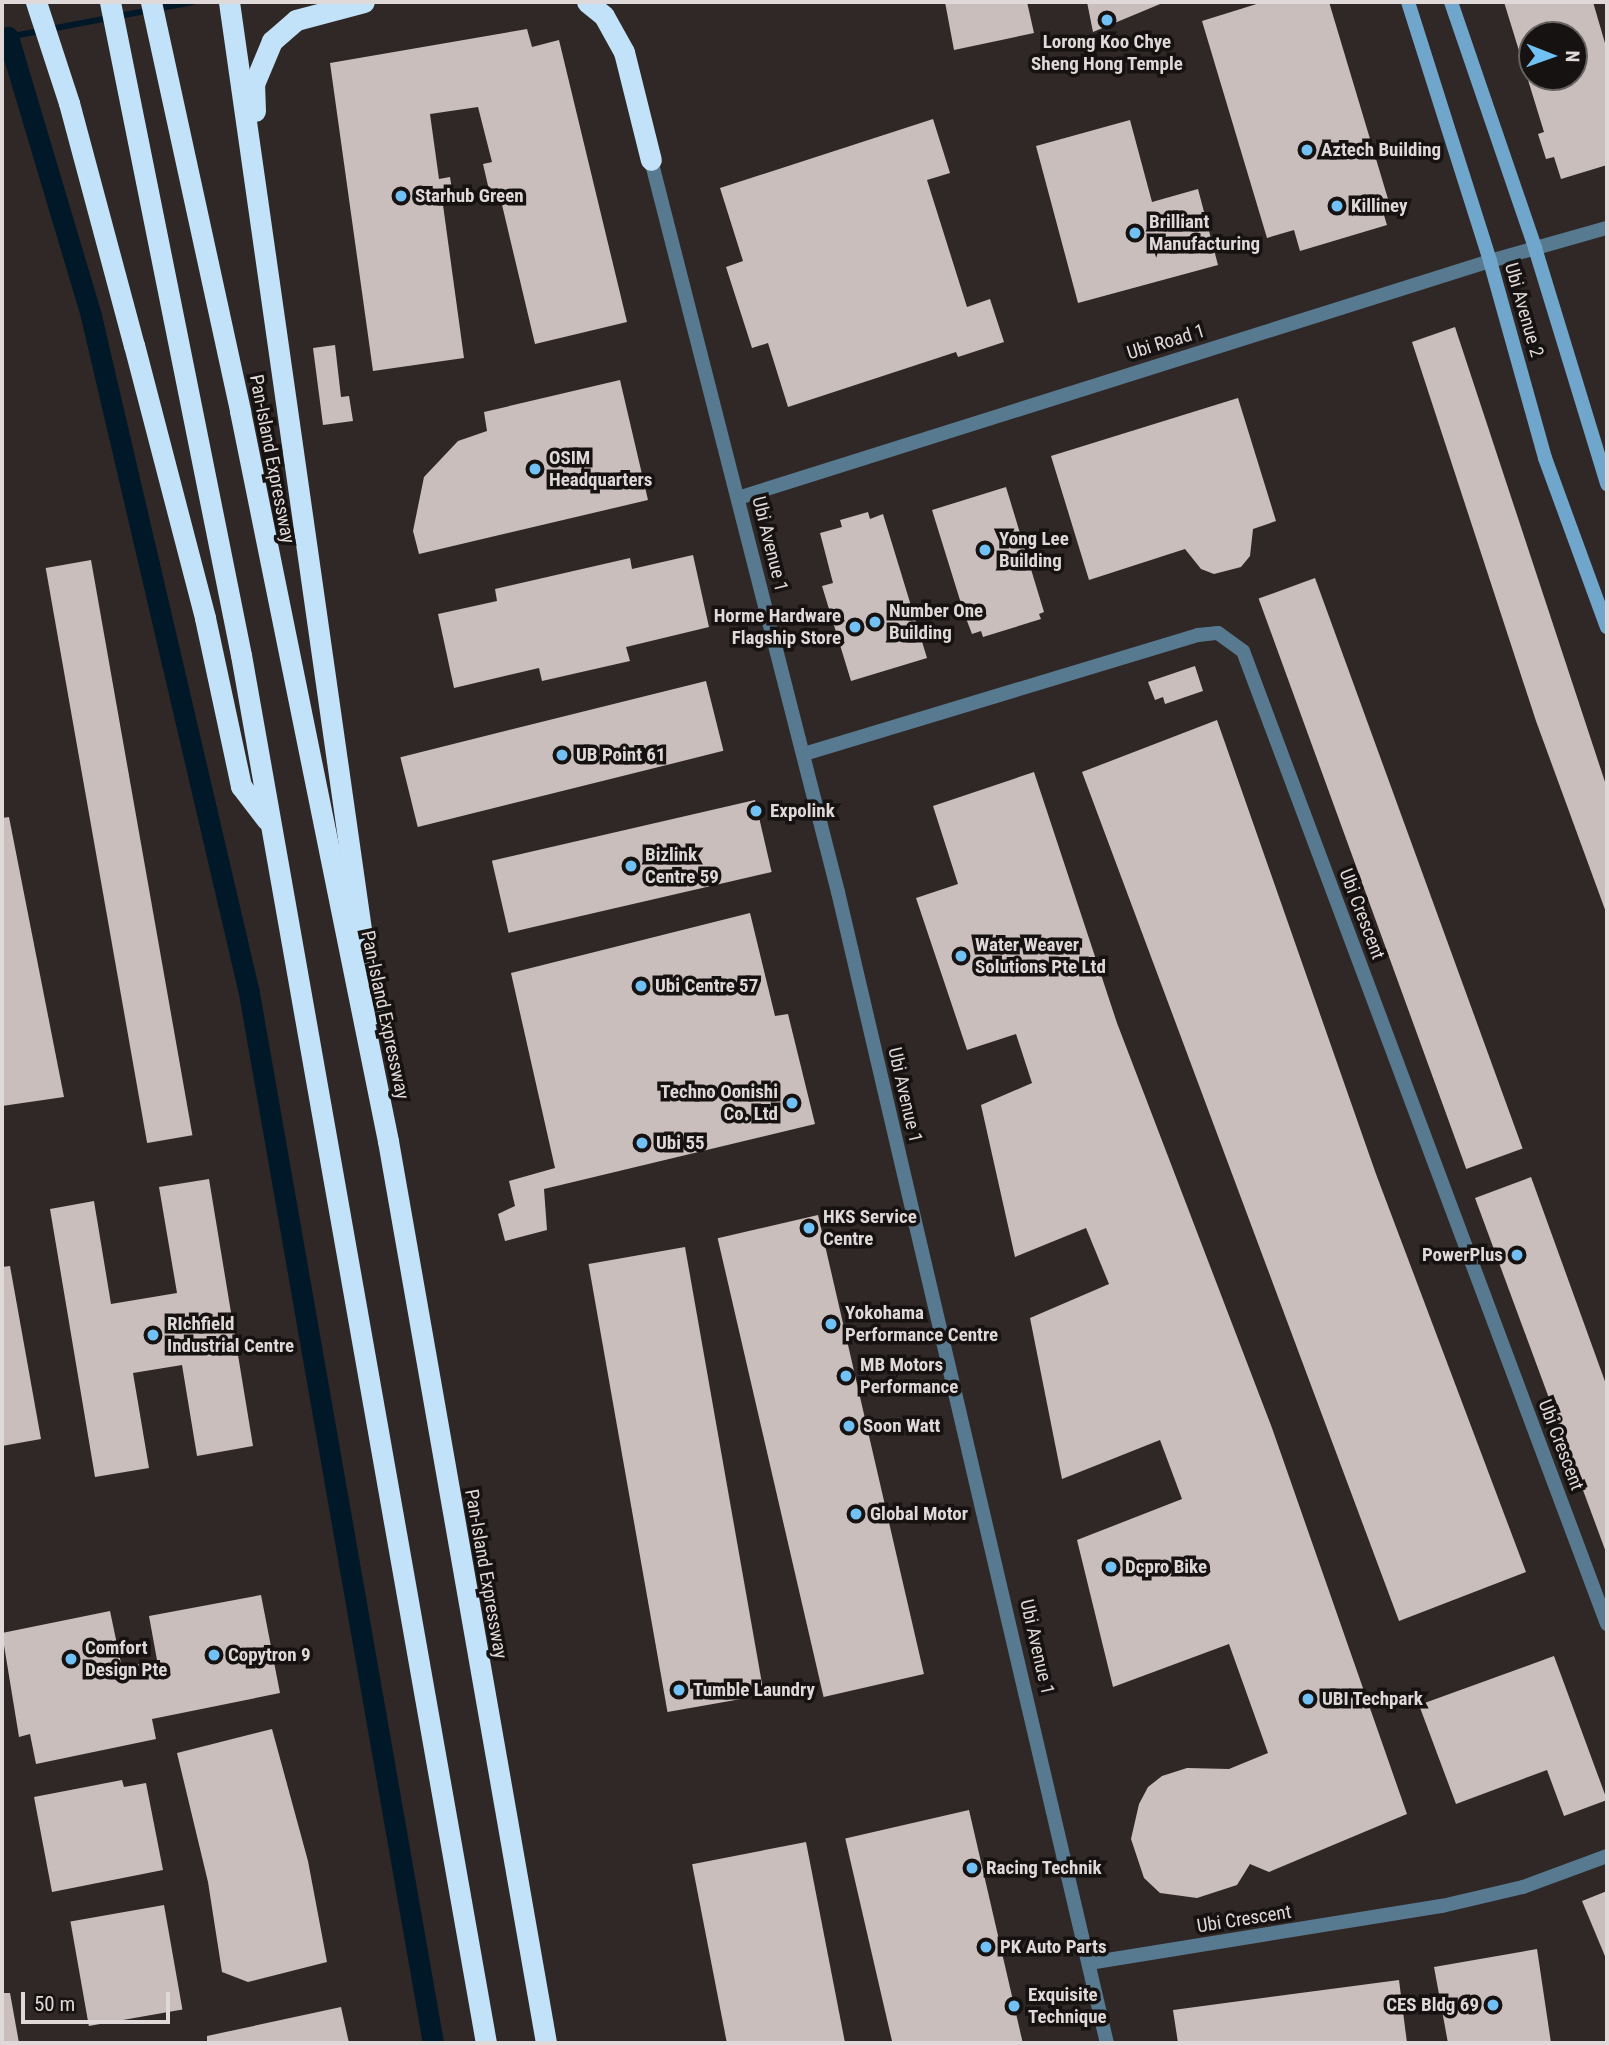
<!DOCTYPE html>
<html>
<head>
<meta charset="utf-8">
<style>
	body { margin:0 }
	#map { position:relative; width:1609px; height:2045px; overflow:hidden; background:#302827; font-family:"Roboto Condensed",sans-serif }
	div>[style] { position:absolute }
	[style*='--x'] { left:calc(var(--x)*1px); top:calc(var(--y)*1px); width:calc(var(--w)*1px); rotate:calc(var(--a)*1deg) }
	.stream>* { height:6px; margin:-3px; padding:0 3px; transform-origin:3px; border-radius:3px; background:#001828 }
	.canal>* { height:21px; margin:-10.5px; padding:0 10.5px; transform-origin:10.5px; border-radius:10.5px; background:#001828 }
	.building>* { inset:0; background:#c9bebc; transform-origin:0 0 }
	.minor>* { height:14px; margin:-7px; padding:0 7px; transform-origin:7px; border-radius:7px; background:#587a90 }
	.tertiary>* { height:14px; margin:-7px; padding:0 7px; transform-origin:7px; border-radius:7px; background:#587a90 }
	.secondary>* { height:14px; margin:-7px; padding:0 7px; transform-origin:7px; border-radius:7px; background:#70a6cb }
	.motorway>* { height:21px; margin:-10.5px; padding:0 10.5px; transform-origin:10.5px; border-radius:10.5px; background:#c2e2f9 }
	.dots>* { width:19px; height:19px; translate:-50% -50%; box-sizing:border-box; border:4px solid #161211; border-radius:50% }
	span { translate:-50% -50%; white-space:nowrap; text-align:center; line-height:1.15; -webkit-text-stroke:7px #161211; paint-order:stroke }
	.poi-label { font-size:19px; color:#dfdad9; font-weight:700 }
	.left { translate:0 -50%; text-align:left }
	.right { translate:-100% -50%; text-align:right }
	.street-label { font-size:19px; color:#dfdad9 }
	.frame { position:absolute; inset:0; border:4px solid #dfdad9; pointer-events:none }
	.north { position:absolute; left:1518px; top:21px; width:70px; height:70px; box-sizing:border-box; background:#161211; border:2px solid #666261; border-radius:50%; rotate:91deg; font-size:19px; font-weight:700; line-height:28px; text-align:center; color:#dfdad9 }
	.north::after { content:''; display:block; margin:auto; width:24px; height:32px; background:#72c1f5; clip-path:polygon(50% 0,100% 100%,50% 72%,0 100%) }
	.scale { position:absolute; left:21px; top:1992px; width:149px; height:32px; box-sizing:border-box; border:4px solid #dfdad9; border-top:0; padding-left:9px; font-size:21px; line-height:24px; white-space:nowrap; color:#dfdad9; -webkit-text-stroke:5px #161211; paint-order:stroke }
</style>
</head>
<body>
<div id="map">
	<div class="stream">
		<i style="--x:8;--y:37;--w:188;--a:-10.7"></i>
	</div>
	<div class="canal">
		<i style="--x:2;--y:39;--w:6;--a:-18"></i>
		<i style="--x:8;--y:37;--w:291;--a:73.4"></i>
		<i style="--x:91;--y:316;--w:695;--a:76.86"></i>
		<i style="--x:249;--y:993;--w:1066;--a:80.06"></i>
	</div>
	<div class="building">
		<i style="clip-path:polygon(945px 2px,1027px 2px,1034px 33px,954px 50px)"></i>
		<i style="clip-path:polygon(1087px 2px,1165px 2px,1093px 32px)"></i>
		<i style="clip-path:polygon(1263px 2px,1329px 2px,1391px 209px,1383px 212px,1387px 225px,1300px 251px,1294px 230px,1267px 238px,1202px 21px)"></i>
		<i style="clip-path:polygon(evenodd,1504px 2px,1593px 2px,1607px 50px,1607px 165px,1561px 179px,1554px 157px,1546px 159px,1538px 134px,1544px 132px,1504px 2px,1532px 35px,1574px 35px,1574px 77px,1532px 77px,1532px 35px)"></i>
		<i style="clip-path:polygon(527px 29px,532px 47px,559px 40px,627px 322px,535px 344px,498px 188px,489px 190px,483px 164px,492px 162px,478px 107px,430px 114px,439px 179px,450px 177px,454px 203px,443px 205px,464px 358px,373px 371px,330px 63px)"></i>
		<i style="clip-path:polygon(933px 119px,950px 173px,927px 180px,967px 307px,990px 299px,1004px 342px,958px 357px,956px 352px,788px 407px,768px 343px,752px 348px,726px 267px,743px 261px,720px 188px)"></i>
		<i style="clip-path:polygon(1130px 120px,1152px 202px,1198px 189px,1218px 265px,1078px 303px,1036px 146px)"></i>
		<i style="clip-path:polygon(1455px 327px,1607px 788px,1607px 915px,1536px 721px,1412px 342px)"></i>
		<i style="clip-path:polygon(335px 345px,341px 397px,349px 396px,353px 421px,323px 425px,313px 348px)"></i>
		<i style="clip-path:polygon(620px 380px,648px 500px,419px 554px,413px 531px,424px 477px,458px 441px,487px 431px,484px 412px)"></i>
		<i style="clip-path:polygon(1238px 398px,1276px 521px,1253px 529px,1250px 556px,1241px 567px,1214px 574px,1201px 569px,1185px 549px,1089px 580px,1051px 456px)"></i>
		<i style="clip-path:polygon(1006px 487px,1044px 612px,1039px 614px,1041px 619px,983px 637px,981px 631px,972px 634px,964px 613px,932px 510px)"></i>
		<i style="clip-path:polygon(868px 512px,870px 519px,883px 514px,927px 658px,851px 681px,822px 586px,833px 583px,820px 533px,842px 527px,840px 520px)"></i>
		<i style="clip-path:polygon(693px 555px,709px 627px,626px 647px,630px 661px,542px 681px,539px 668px,454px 688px,438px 614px,497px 601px,495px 589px,630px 558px,632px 569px)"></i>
		<i style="left:91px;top:560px;width:584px;height:46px;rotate:80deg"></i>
		<i style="left:1315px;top:578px;width:607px;height:60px;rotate:70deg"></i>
		<i style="clip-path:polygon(1195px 666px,1203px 691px,1165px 704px,1163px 697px,1155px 700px,1148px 682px)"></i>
		<i style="left:706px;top:681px;width:72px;height:315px;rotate:76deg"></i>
		<i style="clip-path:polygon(1217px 720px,1376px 1174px,1526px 1572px,1399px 1621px,1082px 772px)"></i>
		<i style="clip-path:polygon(1034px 772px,1117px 1023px,1272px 1428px,1407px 1814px,1269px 1872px,1250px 1864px,1237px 1885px,1197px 1898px,1160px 1893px,1144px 1878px,1131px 1839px,1139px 1804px,1148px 1787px,1162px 1776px,1187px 1768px,1229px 1769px,1268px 1753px,1229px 1644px,1113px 1687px,1077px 1540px,1182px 1499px,1160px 1440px,1062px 1479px,1030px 1318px,1109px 1284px,1086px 1228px,1015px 1257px,981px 1105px,1032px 1083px,1016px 1034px,967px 1050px,916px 898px,958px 884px,933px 806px)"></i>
		<i style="left:755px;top:800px;width:74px;height:270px;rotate:77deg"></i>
		<i style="clip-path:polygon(9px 817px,64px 1097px,2px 1106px,2px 818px)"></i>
		<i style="clip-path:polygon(750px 913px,775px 1016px,788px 1014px,815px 1124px,544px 1189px,547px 1230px,505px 1241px,498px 1214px,515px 1206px,509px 1181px,555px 1168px,511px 973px)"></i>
		<i style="clip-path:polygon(1531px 1177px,1607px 1387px,1607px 1555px,1475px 1198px)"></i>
		<i style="clip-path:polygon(209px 1179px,253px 1446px,197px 1456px,182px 1365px,133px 1373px,149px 1468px,95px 1477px,50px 1209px,94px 1201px,111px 1304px,177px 1293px,159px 1187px)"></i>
		<i style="left:818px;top:1215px;width:471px;height:103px;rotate:77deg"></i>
		<i style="left:685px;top:1247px;width:455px;height:98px;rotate:80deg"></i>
		<i style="clip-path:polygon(10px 1266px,41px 1439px,2px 1446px,2px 1267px)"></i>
		<i style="clip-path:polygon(261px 1595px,280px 1693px,152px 1719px,156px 1739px,36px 1764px,30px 1734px,19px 1737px,2px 1633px,110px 1611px,122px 1668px,157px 1660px,149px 1616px)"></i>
		<i style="clip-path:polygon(1554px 1656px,1607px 1800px,1564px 1816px,1547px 1770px,1456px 1804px,1419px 1705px)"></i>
		<i style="clip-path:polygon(272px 1729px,308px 1861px,327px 1962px,248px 1982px,222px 1972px,208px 1882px,177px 1753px)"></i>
		<i style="clip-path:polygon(122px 1780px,124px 1787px,146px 1783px,163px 1870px,52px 1892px,34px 1797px)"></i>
		<i style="left:969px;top:1810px;width:239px;height:127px;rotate:77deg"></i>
		<i style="left:806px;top:1842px;width:205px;height:116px;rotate:79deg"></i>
		<i style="clip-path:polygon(1607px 1891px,1607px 1961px,1582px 1901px)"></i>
		<i style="left:164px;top:1905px;width:106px;height:95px;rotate:80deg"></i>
		<i style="clip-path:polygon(1537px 1949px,1551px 2043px,1448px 2043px,1434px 1967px)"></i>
		<i style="clip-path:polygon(1399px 1980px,1407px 2043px,1178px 2043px,1173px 2010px)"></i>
		<i style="clip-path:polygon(2px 1993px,10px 1993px,19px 2043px,2px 2043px)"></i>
		<i style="clip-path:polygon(341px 2007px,349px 2043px,207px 2043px,207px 2036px)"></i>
	</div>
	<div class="minor">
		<i style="--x:738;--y:498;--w:788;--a:-17.49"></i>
		<i style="--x:804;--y:754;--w:412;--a:-16.8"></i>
		<i style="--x:1198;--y:635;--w:20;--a:-6"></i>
		<i style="--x:1218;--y:633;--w:31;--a:36"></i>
		<i style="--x:1243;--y:651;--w:1039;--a:69.49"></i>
		<i style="--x:1089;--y:1963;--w:358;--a:-9.2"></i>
		<i style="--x:1442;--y:1906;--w:83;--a:-13.2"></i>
		<i style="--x:1523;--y:1887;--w:90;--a:-20.3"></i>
	</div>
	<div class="tertiary">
		<i style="--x:651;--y:160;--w:756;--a:75.67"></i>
		<i style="--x:838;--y:892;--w:1182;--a:76.85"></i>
		<i style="--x:1490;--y:261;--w:122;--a:-15.8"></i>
	</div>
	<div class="secondary">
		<i style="--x:1408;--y:2;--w:272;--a:72.4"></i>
		<i style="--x:1490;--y:261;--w:205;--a:74.4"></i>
		<i style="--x:1545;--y:458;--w:180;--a:69.9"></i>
		<i style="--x:1451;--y:2;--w:260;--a:71.1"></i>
		<i style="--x:1535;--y:248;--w:247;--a:73"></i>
	</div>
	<div class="motorway">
		<i style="--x:36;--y:2;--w:106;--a:71.9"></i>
		<i style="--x:69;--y:103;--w:251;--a:75"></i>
		<i style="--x:134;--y:345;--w:282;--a:75.4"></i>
		<i style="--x:205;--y:618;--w:172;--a:77.9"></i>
		<i style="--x:241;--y:786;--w:43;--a:52.6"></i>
		<i style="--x:110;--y:2;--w:666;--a:78.66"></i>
		<i style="--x:241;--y:655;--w:1409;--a:79.99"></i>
		<i style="--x:151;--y:2;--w:419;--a:77.7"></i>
		<i style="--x:240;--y:411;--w:745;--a:78.54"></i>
		<i style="--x:388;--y:1141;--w:916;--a:80.06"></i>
		<i style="--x:229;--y:2;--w:1022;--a:81.9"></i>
		<i style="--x:587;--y:2;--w:22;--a:39"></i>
		<i style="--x:604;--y:16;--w:41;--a:60.9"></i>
		<i style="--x:624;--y:52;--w:111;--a:76"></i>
		<i style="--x:255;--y:111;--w:27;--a:-92"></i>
		<i style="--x:254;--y:84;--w:47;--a:-67.3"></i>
		<i style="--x:272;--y:41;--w:32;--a:-41"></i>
		<i style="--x:296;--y:20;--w:70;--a:-14.8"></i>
	</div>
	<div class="dots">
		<i style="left:1107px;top:20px;background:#72c1f5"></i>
		<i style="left:1307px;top:150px;background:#72c1f5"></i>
		<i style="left:401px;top:196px;background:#72c1f5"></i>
		<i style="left:1337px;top:206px;background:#72c1f5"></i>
		<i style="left:1135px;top:233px;background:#72c1f5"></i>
		<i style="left:535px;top:469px;background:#72c1f5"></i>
		<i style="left:985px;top:550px;background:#72c1f5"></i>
		<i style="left:875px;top:622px;background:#72c1f5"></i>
		<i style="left:855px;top:627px;background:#72c1f5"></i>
		<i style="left:562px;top:755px;background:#72c1f5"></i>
		<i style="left:756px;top:811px;background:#72c1f5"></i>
		<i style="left:631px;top:866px;background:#72c1f5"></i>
		<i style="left:961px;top:956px;background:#72c1f5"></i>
		<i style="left:641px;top:986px;background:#72c1f5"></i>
		<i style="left:792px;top:1103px;background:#72c1f5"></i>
		<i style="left:642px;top:1143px;background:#72c1f5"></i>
		<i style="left:809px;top:1228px;background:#72c1f5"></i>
		<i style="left:1517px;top:1255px;background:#72c1f5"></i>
		<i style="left:831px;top:1324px;background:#72c1f5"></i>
		<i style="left:153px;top:1335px;background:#72c1f5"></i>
		<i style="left:846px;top:1376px;background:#72c1f5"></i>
		<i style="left:849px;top:1426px;background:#72c1f5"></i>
		<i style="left:856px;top:1514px;background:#72c1f5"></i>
		<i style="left:1111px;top:1567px;background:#72c1f5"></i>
		<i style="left:214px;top:1655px;background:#72c1f5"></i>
		<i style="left:71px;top:1659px;background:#72c1f5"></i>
		<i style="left:679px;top:1690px;background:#72c1f5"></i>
		<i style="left:1308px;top:1699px;background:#72c1f5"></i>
		<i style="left:972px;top:1868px;background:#72c1f5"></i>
		<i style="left:986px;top:1947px;background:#72c1f5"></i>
		<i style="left:1493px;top:2005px;background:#72c1f5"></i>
		<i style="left:1014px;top:2006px;background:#72c1f5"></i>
	</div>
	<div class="poi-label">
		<span style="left:1107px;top:53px">Lorong Koo Chye<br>Sheng Hong Temple</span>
		<span class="left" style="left:1321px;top:150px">Aztech Building</span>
		<span class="left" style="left:415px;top:196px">Starhub Green</span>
		<span class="left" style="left:1351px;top:206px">Killiney</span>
		<span class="left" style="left:1149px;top:233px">Brilliant<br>Manufacturing</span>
		<span class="left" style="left:549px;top:469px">OSIM<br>Headquarters</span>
		<span class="left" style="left:999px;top:550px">Yong Lee<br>Building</span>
		<span class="left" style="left:889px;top:622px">Number One<br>Building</span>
		<span class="right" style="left:841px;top:627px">Horme Hardware<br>Flagship Store</span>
		<span class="left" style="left:576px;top:755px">UB Point 61</span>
		<span class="left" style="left:770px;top:811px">Expolink</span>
		<span class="left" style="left:645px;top:866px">Bizlink<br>Centre 59</span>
		<span class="left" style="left:975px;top:956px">Water Weaver<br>Solutions Pte Ltd</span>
		<span class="left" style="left:655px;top:986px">Ubi Centre 57</span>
		<span class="right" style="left:778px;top:1103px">Techno Oonishi<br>Co. Ltd</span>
		<span class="left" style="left:656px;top:1143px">Ubi 55</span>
		<span class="left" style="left:823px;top:1228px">HKS Service<br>Centre</span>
		<span class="right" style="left:1503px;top:1255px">PowerPlus</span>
		<span class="left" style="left:845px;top:1324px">Yokohama<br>Performance Centre</span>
		<span class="left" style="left:167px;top:1335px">RIchfield<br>Industrial Centre</span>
		<span class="left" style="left:860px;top:1376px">MB Motors<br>Performance</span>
		<span class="left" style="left:863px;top:1426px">Soon Watt</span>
		<span class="left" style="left:870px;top:1514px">Global Motor</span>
		<span class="left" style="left:1125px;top:1567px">Dcpro Bike</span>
		<span class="left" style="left:85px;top:1659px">Comfort<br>Design Pte</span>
		<span class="left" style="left:228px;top:1655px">Copytron 9</span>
		<span class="left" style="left:693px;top:1690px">Tumble Laundry</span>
		<span class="left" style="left:1322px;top:1699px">UBI Techpark</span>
		<span class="left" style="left:986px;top:1868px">Racing Technik</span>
		<span class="left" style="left:1000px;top:1947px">PK Auto Parts</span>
		<span class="left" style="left:1028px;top:2006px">Exquisite<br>Technique</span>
		<span class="right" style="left:1479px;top:2005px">CES Bldg 69</span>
	</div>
	<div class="street-label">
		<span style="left:1524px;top:310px;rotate:74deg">Ubi Avenue 2</span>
		<span style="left:1166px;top:342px;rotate:-17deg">Ubi Road 1</span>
		<span style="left:272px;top:459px;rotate:79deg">Pan-Island Expressway</span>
		<span style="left:770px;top:544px;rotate:76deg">Ubi Avenue 1</span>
		<span style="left:1362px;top:914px;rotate:69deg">Ubi Crescent</span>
		<span style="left:385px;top:1015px;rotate:78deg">Pan-Island Expressway</span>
		<span style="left:905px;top:1095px;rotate:77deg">Ubi Avenue 1</span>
		<span style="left:1561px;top:1445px;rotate:69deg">Ubi Crescent</span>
		<span style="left:486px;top:1574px;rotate:80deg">Pan-Island Expressway</span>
		<span style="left:1037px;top:1647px;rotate:77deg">Ubi Avenue 1</span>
		<span style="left:1244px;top:1919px;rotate:-9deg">Ubi Crescent</span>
	</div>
	<div class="frame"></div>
	<div class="north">N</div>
	<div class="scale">50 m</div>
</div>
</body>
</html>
